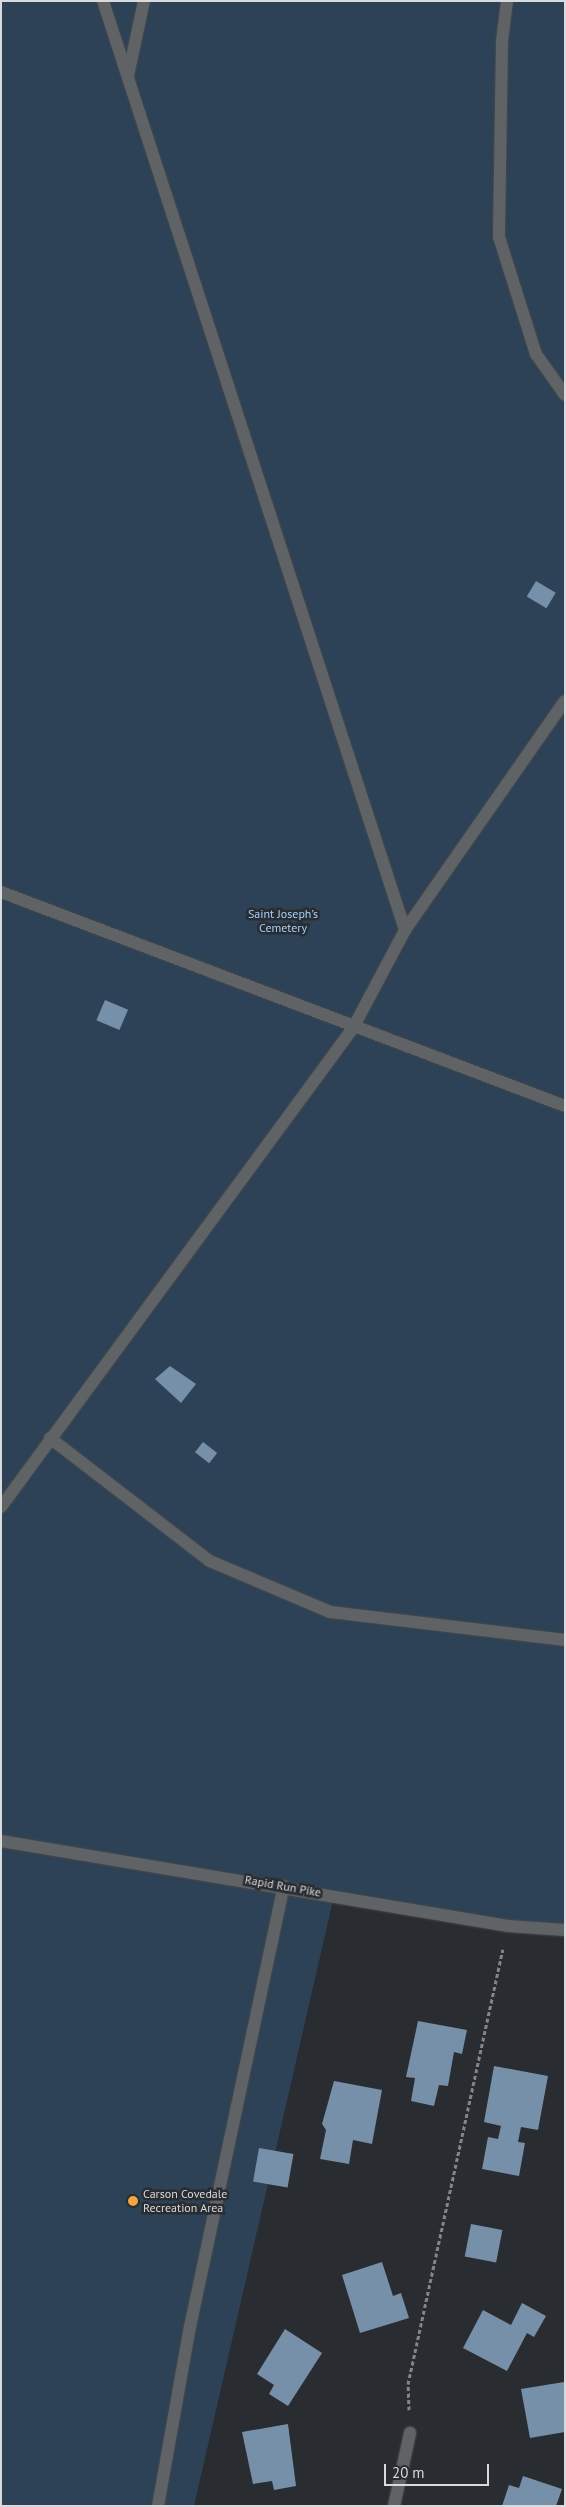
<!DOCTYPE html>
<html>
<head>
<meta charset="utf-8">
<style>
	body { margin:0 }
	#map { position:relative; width:566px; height:2507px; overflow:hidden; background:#292c30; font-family:"PT Sans",sans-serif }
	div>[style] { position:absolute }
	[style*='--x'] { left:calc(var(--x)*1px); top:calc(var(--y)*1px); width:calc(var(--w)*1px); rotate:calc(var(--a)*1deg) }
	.green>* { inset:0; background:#2d4257 }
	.building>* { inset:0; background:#7790a9; transform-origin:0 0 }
	.path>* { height:3px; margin-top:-1.5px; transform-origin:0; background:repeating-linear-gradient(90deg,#838588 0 4px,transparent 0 6.5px) }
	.roads { filter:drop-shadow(0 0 1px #45484b) drop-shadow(0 0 1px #45484b) }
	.lane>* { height:12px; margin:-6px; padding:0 6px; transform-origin:6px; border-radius:6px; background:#5f6366 }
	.street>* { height:12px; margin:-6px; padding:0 6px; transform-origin:6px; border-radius:6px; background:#5f6366 }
	.secondary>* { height:12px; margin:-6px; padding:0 6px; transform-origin:6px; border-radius:6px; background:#5f6366 }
	.dots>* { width:14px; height:14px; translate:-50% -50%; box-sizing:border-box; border:2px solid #292c30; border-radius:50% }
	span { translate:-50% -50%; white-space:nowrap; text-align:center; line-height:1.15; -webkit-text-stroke:5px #292c30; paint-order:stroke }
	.park-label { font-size:12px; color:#a4d0fd }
	.street-label { font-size:12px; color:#d8dadc }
	.poi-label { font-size:12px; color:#d8dadc }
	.left { translate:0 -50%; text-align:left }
	.frame { position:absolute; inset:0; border:2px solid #d8dadc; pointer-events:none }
	.scale { position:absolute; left:384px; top:2464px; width:105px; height:22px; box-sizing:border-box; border:2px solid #d8dadc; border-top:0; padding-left:6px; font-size:15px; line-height:18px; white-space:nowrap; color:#d8dadc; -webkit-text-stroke:4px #292c30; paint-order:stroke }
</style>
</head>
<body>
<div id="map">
	<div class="green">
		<i style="clip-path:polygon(1px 1px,565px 1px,565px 1930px,334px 1896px,194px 2506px,1px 2506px)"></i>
	</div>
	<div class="building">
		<i style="left:536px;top:581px;width:23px;height:18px;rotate:31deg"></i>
		<i style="left:105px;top:1000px;width:25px;height:22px;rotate:23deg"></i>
		<i style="clip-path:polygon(170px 1366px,196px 1384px,181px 1403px,155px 1379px)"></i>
		<i style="left:203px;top:1442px;width:18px;height:13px;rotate:38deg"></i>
		<i style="clip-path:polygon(418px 2021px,467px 2030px,462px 2054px,454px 2052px,448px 2086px,439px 2085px,434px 2106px,411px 2101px,415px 2078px,406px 2077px)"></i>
		<i style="clip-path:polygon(494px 2066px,548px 2076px,538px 2130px,521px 2127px,518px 2142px,525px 2143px,519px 2176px,482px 2169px,488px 2137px,498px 2139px,501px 2126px,484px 2122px)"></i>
		<i style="clip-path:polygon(334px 2081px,382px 2090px,372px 2144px,353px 2140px,349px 2164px,320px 2159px,326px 2130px,322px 2124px)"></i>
		<i style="left:259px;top:2148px;width:35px;height:34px;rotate:10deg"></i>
		<i style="left:471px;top:2224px;width:32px;height:33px;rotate:11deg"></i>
		<i style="clip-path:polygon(382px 2262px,393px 2296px,401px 2293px,409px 2318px,360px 2333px,342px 2275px)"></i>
		<i style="clip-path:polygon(522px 2303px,546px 2316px,534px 2337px,527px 2333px,507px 2371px,463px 2348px,483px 2310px,511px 2325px)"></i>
		<i style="clip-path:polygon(285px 2329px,322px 2353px,288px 2406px,269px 2394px,274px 2385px,257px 2374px)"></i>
		<i style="clip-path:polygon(564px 2382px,565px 2432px,530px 2438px,521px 2389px)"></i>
		<i style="clip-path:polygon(288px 2424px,296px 2486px,274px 2490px,272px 2481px,253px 2484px,242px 2432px)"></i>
		<i style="clip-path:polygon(523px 2476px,562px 2489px,556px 2506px,502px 2506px,509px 2485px,519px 2488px)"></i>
	</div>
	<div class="path">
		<i style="--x:409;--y:2410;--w:26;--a:-92"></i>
		<i style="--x:408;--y:2384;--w:445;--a:-77.7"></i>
	</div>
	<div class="roads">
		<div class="lane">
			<i style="--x:103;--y:1;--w:977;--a:71.99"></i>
			<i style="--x:507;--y:1;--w:40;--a:97.1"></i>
			<i style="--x:502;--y:41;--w:196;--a:90.9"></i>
			<i style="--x:499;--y:237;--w:123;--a:72.5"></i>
			<i style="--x:536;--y:354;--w:50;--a:54.7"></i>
			<i style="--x:128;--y:76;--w:77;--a:-78"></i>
			<i style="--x:1;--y:892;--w:603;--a:20.78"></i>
			<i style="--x:50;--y:1438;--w:202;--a:37.6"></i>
			<i style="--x:210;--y:1561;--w:130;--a:23"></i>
			<i style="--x:330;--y:1612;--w:237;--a:6.8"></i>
			<i style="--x:1;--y:1507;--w:594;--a:-53.69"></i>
			<i style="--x:353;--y:1028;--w:111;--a:-62"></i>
			<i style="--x:405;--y:930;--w:279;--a:-55.1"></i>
			<i style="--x:158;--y:2506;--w:182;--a:-79.9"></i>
			<i style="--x:190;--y:2327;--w:451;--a:-78"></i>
		</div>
		<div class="street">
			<i style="--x:394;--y:2506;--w:75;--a:-77.6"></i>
		</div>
		<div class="secondary">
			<i style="--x:1;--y:1841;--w:514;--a:9.52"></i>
			<i style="--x:508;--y:1926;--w:57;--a:4"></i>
		</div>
	</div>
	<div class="dots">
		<i style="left:133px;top:2201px;background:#f2a541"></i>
	</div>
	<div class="park-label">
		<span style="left:283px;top:921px">Saint Joseph’s<br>Cemetery</span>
	</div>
	<div class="street-label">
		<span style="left:283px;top:1886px;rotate:10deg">Rapid Run Pike</span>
	</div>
	<div class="poi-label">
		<span class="left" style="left:143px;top:2201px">Carson Covedale<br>Recreation Area</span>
	</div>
	<div class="frame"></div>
	<div class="scale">20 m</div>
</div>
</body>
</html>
